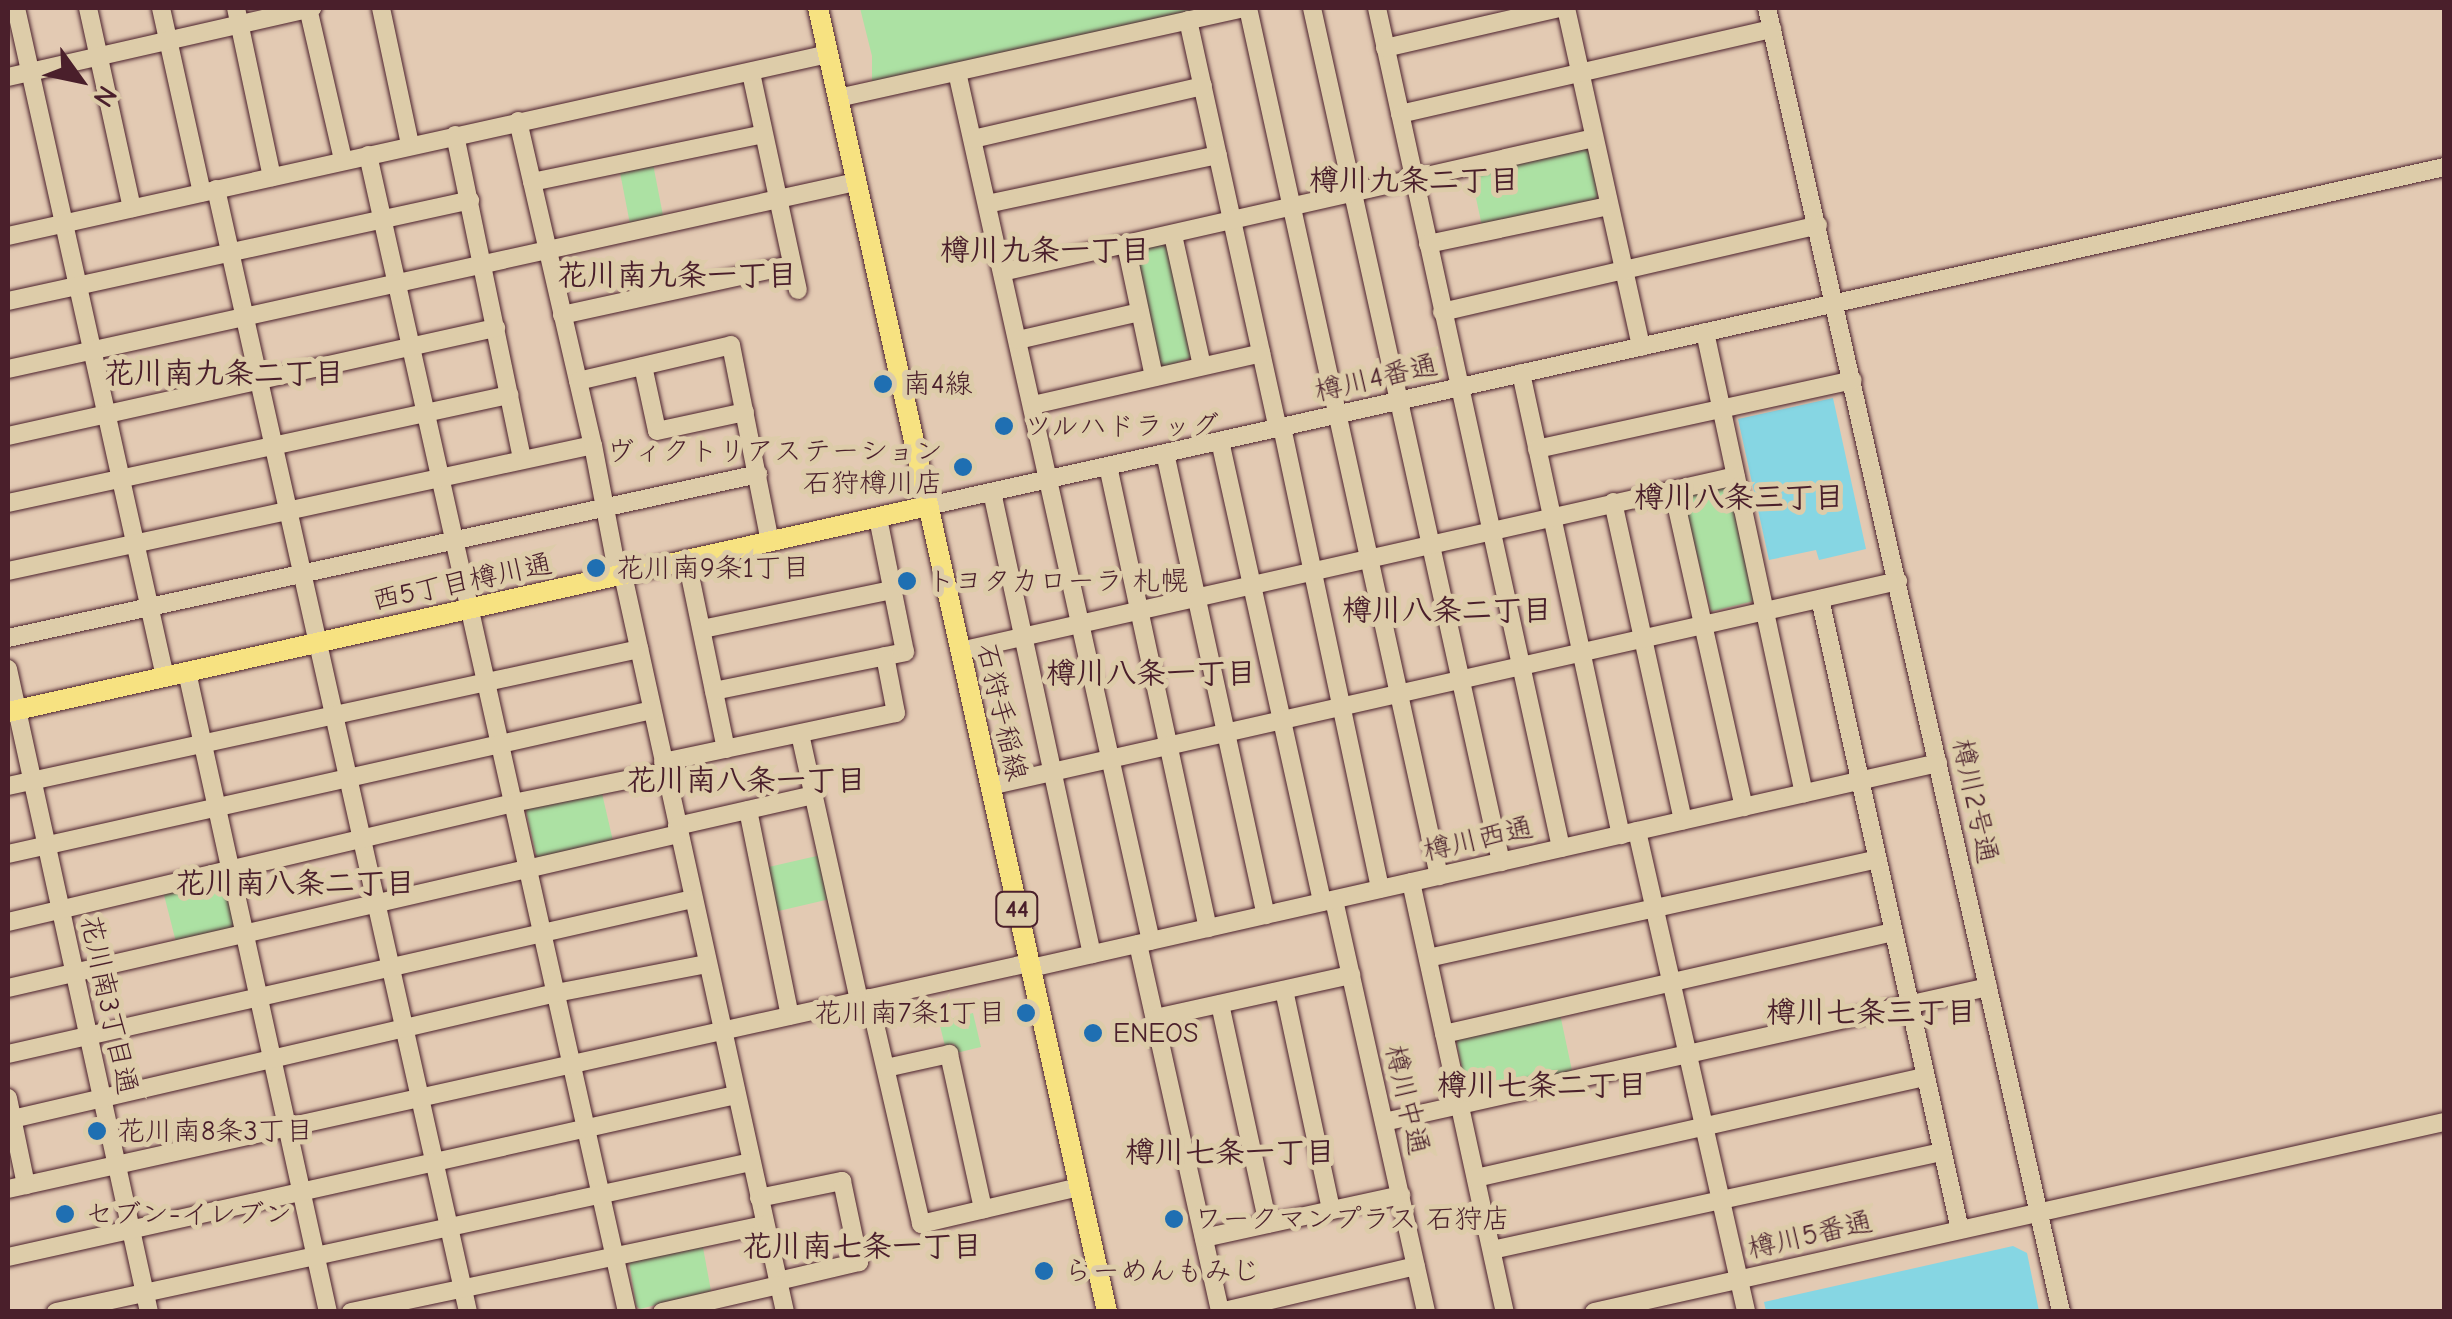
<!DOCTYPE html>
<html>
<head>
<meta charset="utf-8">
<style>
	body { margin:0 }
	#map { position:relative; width:2452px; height:1319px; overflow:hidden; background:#e3cab3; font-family:"Comic Neue","Klee One",sans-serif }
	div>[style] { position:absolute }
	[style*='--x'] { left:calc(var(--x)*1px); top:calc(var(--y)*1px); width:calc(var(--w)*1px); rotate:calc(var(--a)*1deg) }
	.green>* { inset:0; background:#ace1a3; transform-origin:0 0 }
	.water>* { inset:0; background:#86d6e3 }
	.roads { filter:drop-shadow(0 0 2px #4a1f2b) drop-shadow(0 0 2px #4a1f2b) }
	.minor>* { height:18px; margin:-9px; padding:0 9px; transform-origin:9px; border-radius:9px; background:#ddcca9 }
	.major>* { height:20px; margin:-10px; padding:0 10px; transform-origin:10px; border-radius:10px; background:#f7e281 }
	.dots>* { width:28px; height:28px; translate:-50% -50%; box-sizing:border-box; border:5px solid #ddcca9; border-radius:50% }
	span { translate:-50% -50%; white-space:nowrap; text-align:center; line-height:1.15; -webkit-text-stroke:10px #ddcca9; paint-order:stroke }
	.shield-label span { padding:2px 8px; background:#ddcca9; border:2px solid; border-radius:8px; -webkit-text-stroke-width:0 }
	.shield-label { font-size:25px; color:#4a1f2b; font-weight:700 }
	.street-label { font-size:28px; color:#4a1f2b }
	.poi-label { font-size:28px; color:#4a1f2b }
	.left { translate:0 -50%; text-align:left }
	.right { translate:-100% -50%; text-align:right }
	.neighbourhood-label { font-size:30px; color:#4a1f2b; font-weight:700 }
	.frame { position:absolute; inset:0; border:10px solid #4a1f2b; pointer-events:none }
	.north { position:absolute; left:30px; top:30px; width:100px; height:100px; -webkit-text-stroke:8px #ddcca9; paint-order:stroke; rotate:123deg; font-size:28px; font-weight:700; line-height:40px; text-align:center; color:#4a1f2b }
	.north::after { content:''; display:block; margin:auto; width:35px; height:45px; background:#4a1f2b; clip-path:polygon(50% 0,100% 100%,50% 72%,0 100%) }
</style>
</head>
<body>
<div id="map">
	<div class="green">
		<i style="clip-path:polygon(860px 8px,1210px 8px,872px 82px,872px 56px)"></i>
		<i style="clip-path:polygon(1586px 147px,1591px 150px,1598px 201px,1482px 226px,1471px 175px)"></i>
		<i style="left:653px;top:164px;width:53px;height:34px;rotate:79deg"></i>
		<i style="clip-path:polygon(1164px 242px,1168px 245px,1192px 357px,1163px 368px,1158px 365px,1134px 252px)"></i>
		<i style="left:1727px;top:485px;width:119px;height:46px;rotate:76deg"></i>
		<i style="left:601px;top:789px;width:57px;height:78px;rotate:77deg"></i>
		<i style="left:821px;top:855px;width:45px;height:56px;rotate:77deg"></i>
		<i style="clip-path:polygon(219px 879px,224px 882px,234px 925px,230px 931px,176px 942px,163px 891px)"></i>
		<i style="clip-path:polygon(973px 1013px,981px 1047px,956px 1053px,954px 1044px,945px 1046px,939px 1022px)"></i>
		<i style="left:1560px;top:1014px;width:58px;height:107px;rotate:78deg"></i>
		<i style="clip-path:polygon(702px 1242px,711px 1291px,640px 1309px,636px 1306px,629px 1260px)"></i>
	</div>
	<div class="water">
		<i style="clip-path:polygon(1833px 398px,1866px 549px,1819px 560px,1816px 550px,1769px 560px,1738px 419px)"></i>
		<i style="clip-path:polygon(2013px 1246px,2027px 1253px,2039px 1311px,1766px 1311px,1764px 1302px)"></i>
	</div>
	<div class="roads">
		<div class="minor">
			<i style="--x:16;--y:8;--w:685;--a:77.44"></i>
			<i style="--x:88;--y:8;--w:205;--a:77.6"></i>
			<i style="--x:161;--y:8;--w:189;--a:77.5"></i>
			<i style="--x:236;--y:8;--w:173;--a:78"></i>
			<i style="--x:308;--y:8;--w:156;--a:77"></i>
			<i style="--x:381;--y:8;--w:140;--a:78"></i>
			<i style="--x:1248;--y:8;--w:889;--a:77.59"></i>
			<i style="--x:1312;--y:8;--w:875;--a:77.52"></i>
			<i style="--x:1377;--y:8;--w:860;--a:77.64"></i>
			<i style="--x:1566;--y:8;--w:347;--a:77.5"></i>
			<i style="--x:1767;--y:8;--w:1337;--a:77.29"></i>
			<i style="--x:1188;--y:20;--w:418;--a:77.6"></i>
			<i style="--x:1385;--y:48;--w:179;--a:-12.9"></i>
			<i style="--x:957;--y:72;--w:890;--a:77.42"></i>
			<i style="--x:751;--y:73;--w:222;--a:77.8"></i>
			<i style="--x:8;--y:77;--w:312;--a:-12.8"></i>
			<i style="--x:838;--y:98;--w:415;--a:-12.5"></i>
			<i style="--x:1400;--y:114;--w:382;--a:-12.9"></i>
			<i style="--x:518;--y:121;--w:333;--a:77"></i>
			<i style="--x:455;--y:135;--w:331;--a:78.3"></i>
			<i style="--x:973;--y:139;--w:236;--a:-13"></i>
			<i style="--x:368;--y:155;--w:1186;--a:77.38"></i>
			<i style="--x:532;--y:182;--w:236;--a:-11.7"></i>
			<i style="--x:216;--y:189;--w:1151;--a:77.35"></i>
			<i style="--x:987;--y:204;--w:236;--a:-12"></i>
			<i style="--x:1173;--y:235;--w:134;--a:77.5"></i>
			<i style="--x:8;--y:236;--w:840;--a:-12.51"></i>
			<i style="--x:1428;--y:244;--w:185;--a:-11.9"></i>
			<i style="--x:1126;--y:245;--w:135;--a:78"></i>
			<i style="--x:1002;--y:272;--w:607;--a:-12.75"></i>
			<i style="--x:8;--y:301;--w:473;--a:-12.3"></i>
			<i style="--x:1442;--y:312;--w:386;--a:-13"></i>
			<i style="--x:562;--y:315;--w:235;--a:-12.3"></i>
			<i style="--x:1705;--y:332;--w:472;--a:77.9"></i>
			<i style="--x:1018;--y:340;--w:125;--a:-12.9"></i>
			<i style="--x:643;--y:366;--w:66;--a:77.8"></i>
			<i style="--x:657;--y:431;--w:90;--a:-12.2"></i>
			<i style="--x:8;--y:369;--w:868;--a:-12.44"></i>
			<i style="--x:1521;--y:373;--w:473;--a:77.8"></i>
			<i style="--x:578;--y:381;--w:157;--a:-13.2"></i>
			<i style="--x:731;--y:345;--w:201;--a:78.8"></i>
			<i style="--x:1033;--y:405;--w:234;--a:-12.8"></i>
			<i style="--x:1282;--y:427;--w:472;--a:78"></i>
			<i style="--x:8;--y:436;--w:500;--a:-12.5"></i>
			<i style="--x:1220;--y:441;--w:472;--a:77.5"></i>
			<i style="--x:1537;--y:449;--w:323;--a:-12.3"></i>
			<i style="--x:1165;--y:453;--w:473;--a:77.7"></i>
			<i style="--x:1108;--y:466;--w:473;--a:77.8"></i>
			<i style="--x:1673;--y:490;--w:325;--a:77.4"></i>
			<i style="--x:992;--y:492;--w:473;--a:77.8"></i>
			<i style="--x:1613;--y:502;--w:326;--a:77.6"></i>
			<i style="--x:8;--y:503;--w:513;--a:-12.17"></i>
			<i style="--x:928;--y:506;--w:1553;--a:-12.6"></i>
			<i style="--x:687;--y:561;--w:192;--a:78.3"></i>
			<i style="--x:8;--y:571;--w:598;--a:-12.15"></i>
			<i style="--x:593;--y:445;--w:133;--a:79.2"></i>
			<i style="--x:623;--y:575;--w:755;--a:77.6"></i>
			<i style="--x:1820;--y:599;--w:646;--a:77.49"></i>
			<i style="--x:702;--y:629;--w:194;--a:-11.6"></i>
			<i style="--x:8;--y:638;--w:768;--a:-12.33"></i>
			<i style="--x:960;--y:651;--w:795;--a:-12.71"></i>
			<i style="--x:8;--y:669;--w:658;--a:77.63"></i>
			<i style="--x:187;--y:672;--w:655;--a:77.58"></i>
			<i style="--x:714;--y:691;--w:195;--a:-11.5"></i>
			<i style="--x:905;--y:652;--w:137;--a:-101.4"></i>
			<i style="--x:800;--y:734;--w:272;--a:77.5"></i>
			<i style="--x:663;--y:762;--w:238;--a:-11.9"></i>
			<i style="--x:896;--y:713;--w:58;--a:-100.9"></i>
			<i style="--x:8;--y:786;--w:646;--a:-12.25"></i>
			<i style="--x:990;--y:786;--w:931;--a:-12.72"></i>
			<i style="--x:748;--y:810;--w:210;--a:78.5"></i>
			<i style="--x:677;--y:826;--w:140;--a:-12.8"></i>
			<i style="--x:1637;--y:831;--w:493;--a:77.2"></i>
			<i style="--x:8;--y:854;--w:660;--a:-12.6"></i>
			<i style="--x:1411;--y:882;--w:440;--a:77.7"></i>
			<i style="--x:1334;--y:900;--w:422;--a:77.4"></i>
			<i style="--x:8;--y:922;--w:519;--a:-13.26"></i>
			<i style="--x:513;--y:803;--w:156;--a:-11.5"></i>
			<i style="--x:1138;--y:944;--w:377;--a:77.4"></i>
			<i style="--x:1220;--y:1312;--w:201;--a:-13.2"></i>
			<i style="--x:1428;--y:958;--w:460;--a:-12.4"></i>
			<i style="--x:1031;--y:968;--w:930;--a:-12.74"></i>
			<i style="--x:8;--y:988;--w:688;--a:-12.93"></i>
			<i style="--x:1284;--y:990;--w:225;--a:77.9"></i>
			<i style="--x:869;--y:998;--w:232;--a:77"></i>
			<i style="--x:921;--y:1224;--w:162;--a:-13.2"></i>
			<i style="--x:1220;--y:1004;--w:225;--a:77.7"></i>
			<i style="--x:1155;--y:1018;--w:201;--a:-12.4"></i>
			<i style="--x:1444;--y:1034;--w:461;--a:-12.8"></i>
			<i style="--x:8;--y:1054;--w:702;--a:-12.75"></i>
			<i style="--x:886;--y:1068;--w:65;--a:-12.5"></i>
			<i style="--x:949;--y:1054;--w:159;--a:77.6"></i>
			<i style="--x:8;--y:1098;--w:89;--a:78.3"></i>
			<i style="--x:8;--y:1120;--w:563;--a:-13.05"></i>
			<i style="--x:556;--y:993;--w:154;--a:-10.9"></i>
			<i style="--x:1384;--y:1122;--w:619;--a:-12.6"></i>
			<i style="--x:1476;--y:1178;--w:461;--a:-12.7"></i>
			<i style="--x:8;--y:1189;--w:1046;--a:-12.48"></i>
			<i style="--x:759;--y:1198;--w:85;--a:-11.6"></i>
			<i style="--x:842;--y:1181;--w:83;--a:78.1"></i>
			<i style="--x:859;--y:1262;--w:83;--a:166.8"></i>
			<i style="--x:1204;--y:1238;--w:202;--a:-12.3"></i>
			<i style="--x:1492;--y:1250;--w:460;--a:-12.3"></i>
			<i style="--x:8;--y:1257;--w:746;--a:-12.55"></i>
			<i style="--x:56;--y:1312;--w:711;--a:-12.18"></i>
			<i style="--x:351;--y:1312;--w:423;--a:-11.9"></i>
			<i style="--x:662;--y:1312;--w:120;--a:-13"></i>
			<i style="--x:1594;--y:1312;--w:871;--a:-12.6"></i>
		</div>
		<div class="major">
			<i style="--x:818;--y:8;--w:1336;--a:77.5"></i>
			<i style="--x:8;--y:712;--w:943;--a:-12.62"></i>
		</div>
	</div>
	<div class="dots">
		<i style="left:883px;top:384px;background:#1f6fb2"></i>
		<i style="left:1004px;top:426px;background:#1f6fb2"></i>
		<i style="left:963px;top:467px;background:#1f6fb2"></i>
		<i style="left:596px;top:568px;background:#1f6fb2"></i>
		<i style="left:907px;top:581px;background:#1f6fb2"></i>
		<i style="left:1026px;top:1013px;background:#1f6fb2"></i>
		<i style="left:1093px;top:1033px;background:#1f6fb2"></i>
		<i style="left:97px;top:1131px;background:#1f6fb2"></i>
		<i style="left:65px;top:1214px;background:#1f6fb2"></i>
		<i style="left:1174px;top:1219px;background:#1f6fb2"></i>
		<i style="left:1044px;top:1271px;background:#1f6fb2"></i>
	</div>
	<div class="shield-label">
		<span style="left:1017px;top:909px">44</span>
	</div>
	<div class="street-label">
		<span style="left:1376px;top:378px;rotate:-13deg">樽川4番通</span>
		<span style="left:462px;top:582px;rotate:-12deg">西5丁目樽川通</span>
		<span style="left:1002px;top:712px;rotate:77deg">石狩手稲線</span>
		<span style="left:1975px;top:801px;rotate:78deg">樽川2号通</span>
		<span style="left:1478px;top:839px;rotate:-13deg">樽川西通</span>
		<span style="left:109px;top:1005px;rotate:78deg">花川南3丁目通</span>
		<span style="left:1407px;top:1100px;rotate:77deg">樽川中通</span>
		<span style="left:1810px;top:1235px;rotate:-13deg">樽川5番通</span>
	</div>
	<div class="poi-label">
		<span class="left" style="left:903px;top:384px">南4線</span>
		<span class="left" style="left:1024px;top:426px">ツルハドラッグ</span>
		<span class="right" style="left:943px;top:467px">ヴィクトリアステーション<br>石狩樽川店</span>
		<span class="left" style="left:616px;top:568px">花川南9条1丁目</span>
		<span class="left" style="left:927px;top:581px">トヨタカローラ 札幌</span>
		<span class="right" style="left:1006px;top:1013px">花川南7条1丁目</span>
		<span class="left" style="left:1113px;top:1033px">ENEOS</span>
		<span class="left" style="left:117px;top:1131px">花川南8条3丁目</span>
		<span class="left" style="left:85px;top:1214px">セブン-イレブン</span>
		<span class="left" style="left:1194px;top:1219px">ワークマンプラス 石狩店</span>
		<span class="left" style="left:1064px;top:1271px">らーめんもみじ</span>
	</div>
	<div class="neighbourhood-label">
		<span style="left:1414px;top:181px">樽川九条二丁目</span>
		<span style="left:1045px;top:251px">樽川九条一丁目</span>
		<span style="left:677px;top:276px">花川南九条一丁目</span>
		<span style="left:224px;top:374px">花川南九条二丁目</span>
		<span style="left:1739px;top:498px">樽川八条三丁目</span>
		<span style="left:1447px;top:611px">樽川八条二丁目</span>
		<span style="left:1151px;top:674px">樽川八条一丁目</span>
		<span style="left:746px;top:781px">花川南八条一丁目</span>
		<span style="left:295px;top:884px">花川南八条二丁目</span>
		<span style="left:1871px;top:1013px">樽川七条三丁目</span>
		<span style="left:1542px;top:1086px">樽川七条二丁目</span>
		<span style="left:1230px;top:1153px">樽川七条一丁目</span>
		<span style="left:862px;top:1247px">花川南七条一丁目</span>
	</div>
	<div class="frame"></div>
	<div class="north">N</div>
</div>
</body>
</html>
